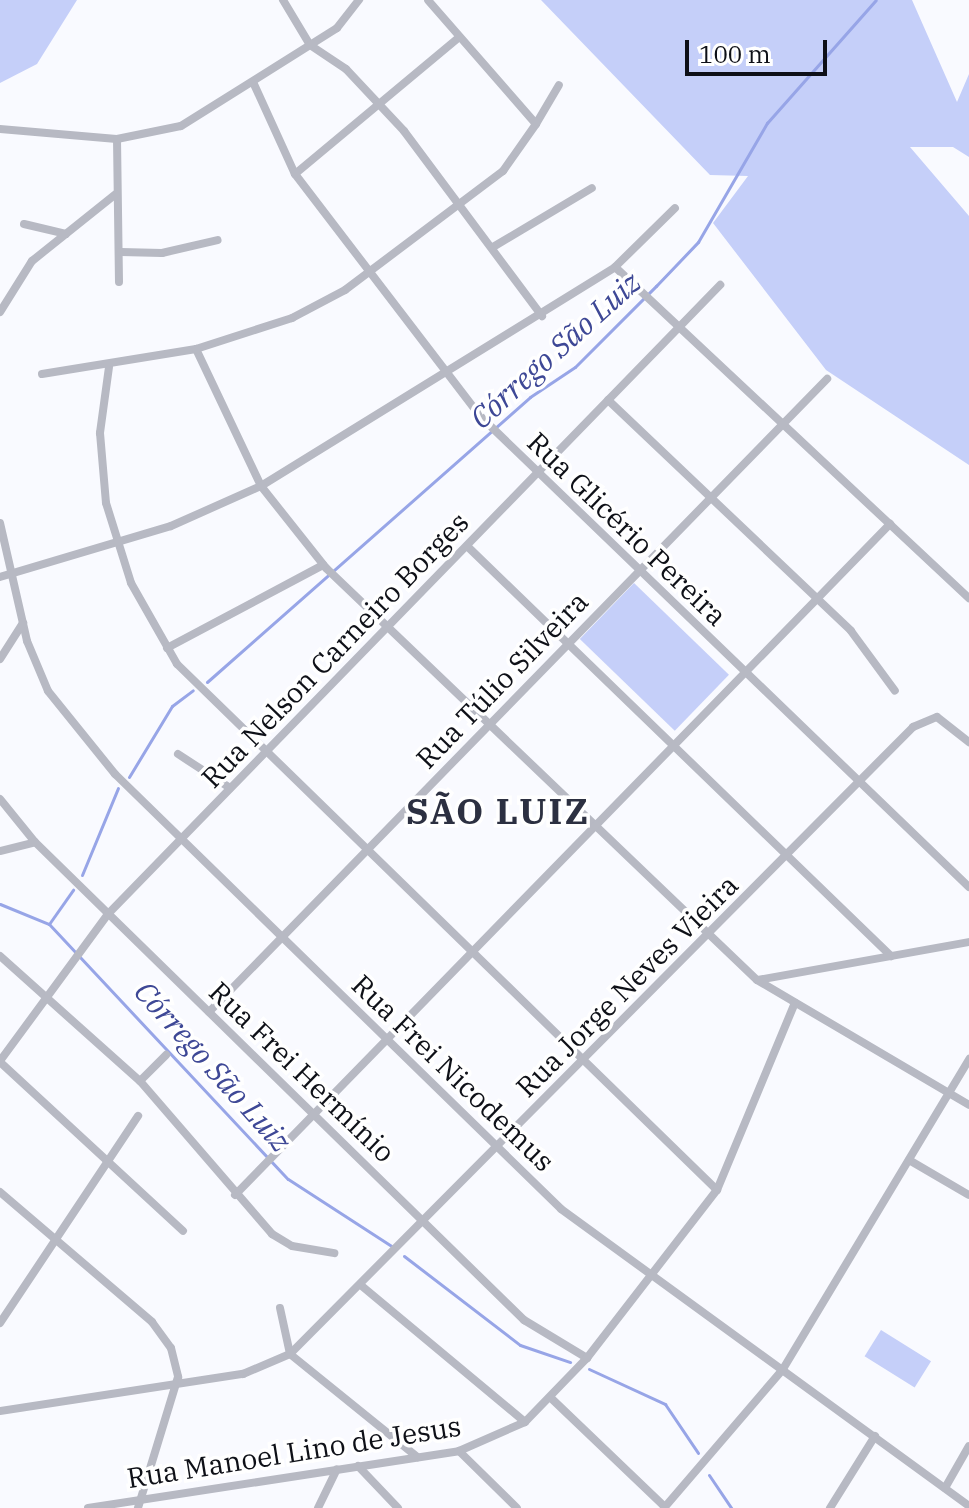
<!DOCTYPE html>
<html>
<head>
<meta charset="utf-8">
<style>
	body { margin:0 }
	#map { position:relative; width:969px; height:1508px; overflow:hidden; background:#f9faff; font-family:"IBM Plex Serif",serif }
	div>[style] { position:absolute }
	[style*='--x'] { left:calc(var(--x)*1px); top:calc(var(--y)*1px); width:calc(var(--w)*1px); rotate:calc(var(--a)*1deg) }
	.green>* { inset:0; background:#c5cff9; transform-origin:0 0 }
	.stream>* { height:3px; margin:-1.5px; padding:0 1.5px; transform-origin:1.5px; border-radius:1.5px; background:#97a5e7 }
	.minor>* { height:8px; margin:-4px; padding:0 4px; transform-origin:4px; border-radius:4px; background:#b7b9c3 }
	span { translate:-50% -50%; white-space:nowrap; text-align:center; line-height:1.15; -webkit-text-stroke:7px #fff; paint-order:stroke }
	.street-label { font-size:28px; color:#0e1017 }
	.water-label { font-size:30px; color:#3e4896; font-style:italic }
	.district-label { font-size:36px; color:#2c3041; font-weight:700; letter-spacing:2px }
	.scale { position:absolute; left:685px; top:40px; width:142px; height:36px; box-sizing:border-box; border:4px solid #0e1017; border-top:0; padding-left:10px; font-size:24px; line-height:28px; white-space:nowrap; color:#0e1017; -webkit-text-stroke:6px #fff; paint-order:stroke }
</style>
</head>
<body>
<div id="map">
	<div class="green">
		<i style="clip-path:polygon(0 0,77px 0,37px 64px,0 83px)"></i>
		<i style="clip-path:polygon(541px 0,912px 0,957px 102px,969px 74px,969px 157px,953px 147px,910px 147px,969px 216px,969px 465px,826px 370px,713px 223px,748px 176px,710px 175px)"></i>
		<i style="left:634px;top:583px;width:132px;height:78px;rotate:44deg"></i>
		<i style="left:881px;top:1330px;width:59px;height:31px;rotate:32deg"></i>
	</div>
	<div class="stream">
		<i style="--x:207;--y:682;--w:431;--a:-41.4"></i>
		<i style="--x:530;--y:397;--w:54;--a:-33.7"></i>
		<i style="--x:575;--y:367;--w:115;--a:-45"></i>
		<i style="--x:656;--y:286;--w:61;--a:-46.3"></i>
		<i style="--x:698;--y:242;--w:138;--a:-59.9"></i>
		<i style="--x:767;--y:123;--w:164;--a:-48.5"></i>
		<i style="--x:129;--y:777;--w:83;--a:-58.8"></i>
		<i style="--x:172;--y:706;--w:26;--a:-37"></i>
		<i style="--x:82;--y:875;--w:94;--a:-67.5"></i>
		<i style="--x:0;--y:904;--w:53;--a:22.2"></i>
		<i style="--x:49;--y:924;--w:349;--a:46.9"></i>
		<i style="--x:288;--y:1179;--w:125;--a:32.9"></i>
		<i style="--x:49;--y:924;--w:42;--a:-54.8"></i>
		<i style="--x:404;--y:1256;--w:146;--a:37.5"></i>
		<i style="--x:520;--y:1345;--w:53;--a:18.8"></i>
		<i style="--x:589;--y:1369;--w:84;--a:24.7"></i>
		<i style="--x:665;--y:1404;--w:59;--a:56"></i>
		<i style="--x:709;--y:1475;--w:40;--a:56"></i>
	</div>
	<div class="minor">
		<i style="--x:283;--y:0;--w:52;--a:59"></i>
		<i style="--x:310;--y:45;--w:43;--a:33.7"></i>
		<i style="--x:346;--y:69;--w:85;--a:46.9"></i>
		<i style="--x:404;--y:131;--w:231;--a:53.3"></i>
		<i style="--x:253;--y:82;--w:101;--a:65.5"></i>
		<i style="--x:295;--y:174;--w:305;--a:52.6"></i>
		<i style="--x:480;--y:416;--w:679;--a:43.93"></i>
		<i style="--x:536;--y:124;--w:45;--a:-59.5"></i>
		<i style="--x:0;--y:129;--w:117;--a:4.9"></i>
		<i style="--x:117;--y:139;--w:65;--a:-11.5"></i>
		<i style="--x:181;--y:126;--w:184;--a:-32.1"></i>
		<i style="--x:337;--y:28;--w:36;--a:-52"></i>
		<i style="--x:117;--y:139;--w:143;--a:89.2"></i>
		<i style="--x:295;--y:174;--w:212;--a:-39.8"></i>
		<i style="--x:24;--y:224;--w:43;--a:13.4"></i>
		<i style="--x:493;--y:247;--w:115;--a:-30.8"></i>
		<i style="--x:121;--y:252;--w:41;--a:1.4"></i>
		<i style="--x:162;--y:253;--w:57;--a:-13.1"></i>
		<i style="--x:615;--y:267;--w:485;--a:43.1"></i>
		<i style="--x:0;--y:312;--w:60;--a:-57.9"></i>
		<i style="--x:32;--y:261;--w:107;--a:-38.6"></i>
		<i style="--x:196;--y:349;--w:152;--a:64.6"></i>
		<i style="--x:261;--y:486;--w:105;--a:51.6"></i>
		<i style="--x:326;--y:568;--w:596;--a:43.71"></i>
		<i style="--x:757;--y:980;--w:246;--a:30.5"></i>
		<i style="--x:109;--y:367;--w:67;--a:97.8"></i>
		<i style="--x:100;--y:433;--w:70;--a:85.1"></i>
		<i style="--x:106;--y:503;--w:84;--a:72.6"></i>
		<i style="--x:131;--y:583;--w:93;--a:60.4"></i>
		<i style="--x:177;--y:664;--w:754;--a:44.25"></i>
		<i style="--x:42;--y:374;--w:156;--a:-9.2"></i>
		<i style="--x:196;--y:349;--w:101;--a:-17.9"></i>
		<i style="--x:292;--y:318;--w:60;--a:-27.8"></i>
		<i style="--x:345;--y:290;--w:198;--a:-37"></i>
		<i style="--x:503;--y:171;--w:57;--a:-54.9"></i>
		<i style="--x:536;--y:124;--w:164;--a:-131.1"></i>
		<i style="--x:608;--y:400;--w:335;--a:43.5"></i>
		<i style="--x:851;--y:631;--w:74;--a:53.7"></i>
		<i style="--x:0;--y:523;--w:121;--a:77.1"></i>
		<i style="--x:27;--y:641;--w:54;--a:67.2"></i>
		<i style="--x:48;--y:691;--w:107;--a:51.1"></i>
		<i style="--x:115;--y:774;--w:623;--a:44.28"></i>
		<i style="--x:561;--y:1209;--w:505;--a:36.05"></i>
		<i style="--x:467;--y:546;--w:590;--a:44.04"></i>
		<i style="--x:0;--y:577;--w:178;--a:-16.6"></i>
		<i style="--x:171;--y:526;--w:98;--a:-24"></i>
		<i style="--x:261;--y:486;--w:416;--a:-31.7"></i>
		<i style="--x:615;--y:267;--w:84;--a:-44.5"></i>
		<i style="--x:167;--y:648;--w:177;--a:-28"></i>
		<i style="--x:0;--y:659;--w:43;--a:-57.4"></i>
		<i style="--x:178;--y:754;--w:62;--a:33.2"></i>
		<i style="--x:0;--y:799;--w:55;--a:50.9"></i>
		<i style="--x:35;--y:842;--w:684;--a:44.35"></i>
		<i style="--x:524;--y:1320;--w:74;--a:31.1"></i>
		<i style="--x:0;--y:851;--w:36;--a:-14"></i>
		<i style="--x:0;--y:956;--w:188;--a:41.8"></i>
		<i style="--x:140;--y:1081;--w:202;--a:49.2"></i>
		<i style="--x:272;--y:1234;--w:23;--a:31"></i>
		<i style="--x:292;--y:1246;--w:43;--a:9.5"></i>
		<i style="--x:758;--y:980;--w:214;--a:-10.2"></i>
		<i style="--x:209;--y:1012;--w:885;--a:-45.69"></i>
		<i style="--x:0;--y:1061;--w:182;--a:-53.7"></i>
		<i style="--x:108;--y:914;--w:878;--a:-45.78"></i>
		<i style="--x:0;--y:1062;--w:249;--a:42.7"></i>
		<i style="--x:140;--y:1081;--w:37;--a:-45"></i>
		<i style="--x:909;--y:1160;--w:69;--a:30.3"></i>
		<i style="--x:0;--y:1192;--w:200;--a:40.5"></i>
		<i style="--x:152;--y:1322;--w:32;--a:54"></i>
		<i style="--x:171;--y:1348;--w:30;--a:76"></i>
		<i style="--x:178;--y:1377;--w:137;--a:107"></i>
		<i style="--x:235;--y:1195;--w:938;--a:-45.69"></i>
		<i style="--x:363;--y:1287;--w:211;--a:39.8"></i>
		<i style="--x:280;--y:1308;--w:47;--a:77.7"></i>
		<i style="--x:290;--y:1354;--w:164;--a:39"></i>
		<i style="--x:0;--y:1323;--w:249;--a:-56.3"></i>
		<i style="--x:552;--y:1399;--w:156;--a:43.7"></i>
		<i style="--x:0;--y:1411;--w:246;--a:-8.7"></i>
		<i style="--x:243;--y:1374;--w:51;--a:-23.1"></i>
		<i style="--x:290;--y:1354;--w:884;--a:-45.18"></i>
		<i style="--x:913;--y:727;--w:26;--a:-23"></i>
		<i style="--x:937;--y:717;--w:41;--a:38"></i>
		<i style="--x:459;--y:1451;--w:81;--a:44.5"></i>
		<i style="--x:358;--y:1466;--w:58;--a:46.4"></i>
		<i style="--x:945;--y:1488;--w:48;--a:-60.3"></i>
		<i style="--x:88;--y:1508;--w:375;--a:-8.7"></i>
		<i style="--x:459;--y:1451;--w:72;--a:-23.7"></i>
		<i style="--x:525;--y:1422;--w:89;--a:-45.9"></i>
		<i style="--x:587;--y:1358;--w:212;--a:-52.3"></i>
		<i style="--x:717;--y:1190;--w:203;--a:-67.4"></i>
		<i style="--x:318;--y:1508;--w:43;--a:-64"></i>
		<i style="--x:664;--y:1508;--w:183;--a:-49.4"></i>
		<i style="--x:783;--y:1369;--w:362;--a:-59"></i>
		<i style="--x:830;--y:1508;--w:85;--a:-58"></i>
	</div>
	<div class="street-label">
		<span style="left:627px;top:529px;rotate:44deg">Rua Glicério Pereira</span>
		<span style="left:335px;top:650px;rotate:-46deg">Rua Nelson Carneiro Borges</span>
		<span style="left:502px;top:680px;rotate:-46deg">Rua Túlio Silveira</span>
		<span style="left:627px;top:986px;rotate:-45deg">Rua Jorge Neves Vieira</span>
		<span style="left:302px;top:1072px;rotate:44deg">Rua Frei Hermínio</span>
		<span style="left:453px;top:1073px;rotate:44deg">Rua Frei Nicodemus</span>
		<span style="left:294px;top:1452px;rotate:-9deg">Rua Manoel Lino de Jesus</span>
	</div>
	<div class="water-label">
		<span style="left:555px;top:350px;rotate:-42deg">Córrego São Luiz</span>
		<span style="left:213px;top:1066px;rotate:48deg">Córrego São Luiz</span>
	</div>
	<div class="district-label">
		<span style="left:498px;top:811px">SÃO LUIZ</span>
	</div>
	<div class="scale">100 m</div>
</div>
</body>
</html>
